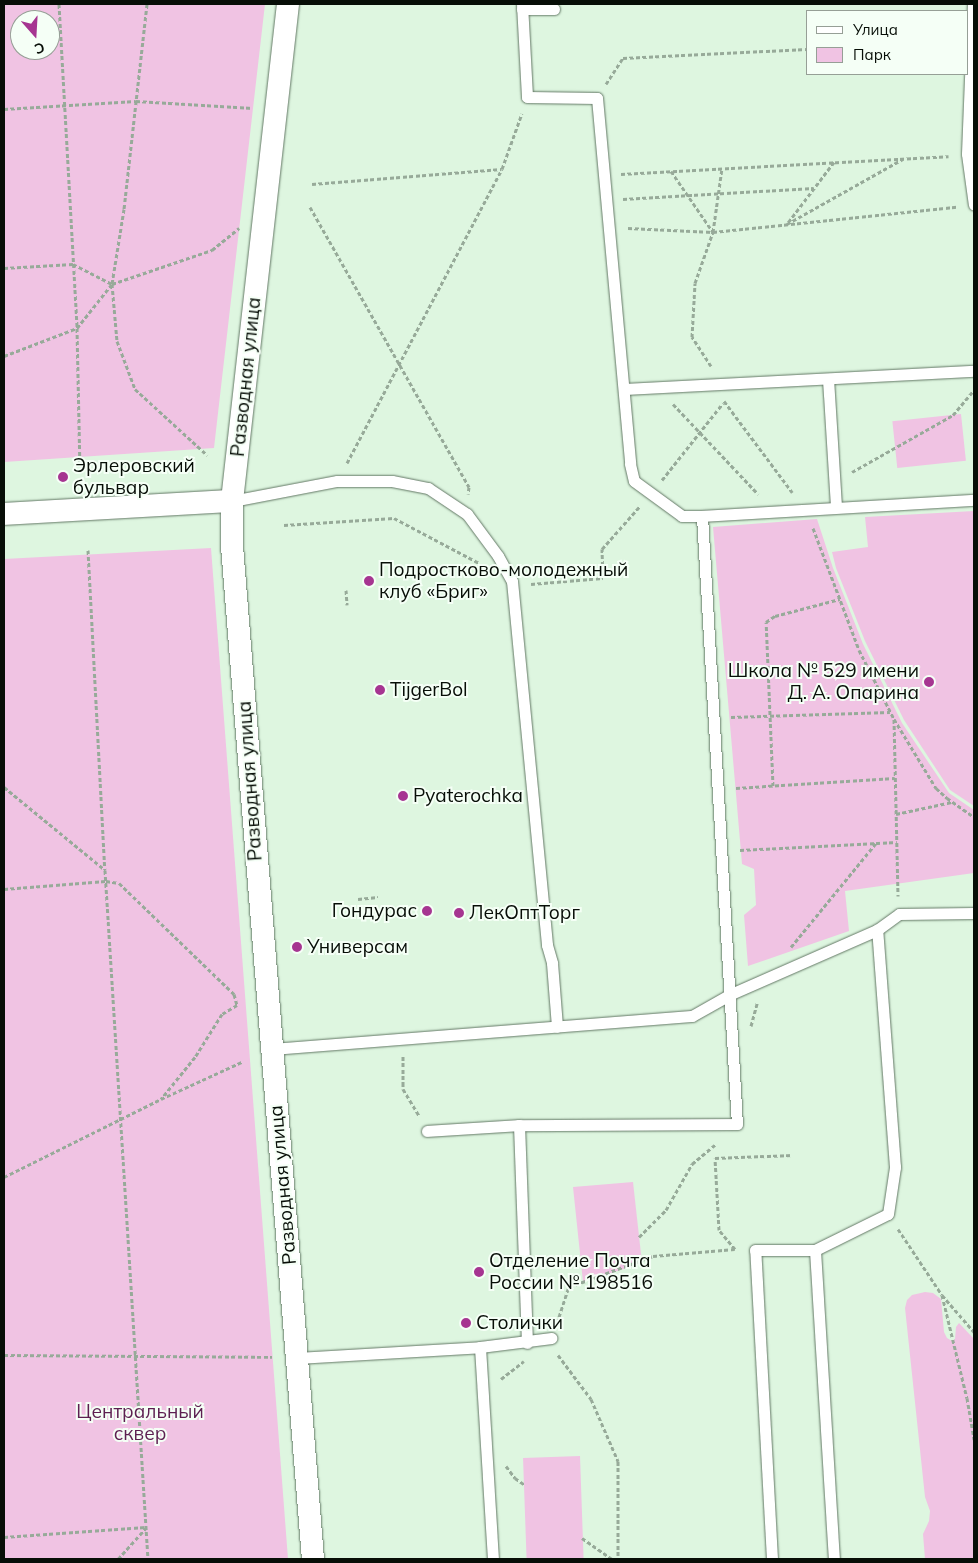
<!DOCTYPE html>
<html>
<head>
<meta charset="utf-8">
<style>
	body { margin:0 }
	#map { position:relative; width:978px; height:1563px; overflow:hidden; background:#def6e0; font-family:Mulish,sans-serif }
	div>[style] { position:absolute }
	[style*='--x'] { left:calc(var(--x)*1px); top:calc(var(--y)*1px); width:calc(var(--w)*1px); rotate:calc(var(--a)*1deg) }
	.green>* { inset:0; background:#f0c3e3; transform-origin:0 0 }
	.path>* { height:3px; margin-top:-1.5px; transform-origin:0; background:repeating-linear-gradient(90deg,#97aa99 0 4px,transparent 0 6.5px) }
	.roads { filter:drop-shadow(0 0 1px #637865) drop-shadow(0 0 1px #637865) }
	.lane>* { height:11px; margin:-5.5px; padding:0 5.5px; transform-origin:5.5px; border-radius:5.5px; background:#fff }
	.street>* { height:22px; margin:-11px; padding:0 11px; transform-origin:11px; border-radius:11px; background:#fff }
	.dots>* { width:14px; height:14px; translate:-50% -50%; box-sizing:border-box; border:2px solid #f5fff6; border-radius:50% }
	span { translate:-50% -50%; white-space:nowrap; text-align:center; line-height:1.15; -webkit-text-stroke:4px #f5fff6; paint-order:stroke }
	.street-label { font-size:19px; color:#070e07 }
	.poi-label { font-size:19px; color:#070e07 }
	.left { translate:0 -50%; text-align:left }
	.right { translate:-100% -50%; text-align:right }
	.park-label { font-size:19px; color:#5d1f51 }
	.frame { position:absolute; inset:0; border:5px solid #070e07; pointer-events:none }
	.legend { position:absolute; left:806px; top:10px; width:162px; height:65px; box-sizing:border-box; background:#f5fff6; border:1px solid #969f96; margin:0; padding:6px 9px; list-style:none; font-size:15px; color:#070e07 }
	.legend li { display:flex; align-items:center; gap:10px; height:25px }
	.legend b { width:25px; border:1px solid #969f96 }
	.north { position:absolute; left:10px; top:10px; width:50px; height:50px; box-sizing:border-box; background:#f5fff6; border:1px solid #969f96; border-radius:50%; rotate:161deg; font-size:14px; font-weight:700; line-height:20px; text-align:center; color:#070e07 }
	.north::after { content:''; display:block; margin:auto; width:18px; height:22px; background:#a63591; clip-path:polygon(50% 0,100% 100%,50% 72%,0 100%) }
</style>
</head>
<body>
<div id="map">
	<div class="green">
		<i style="clip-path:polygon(evenodd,4px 4px,265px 4px,214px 448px,4px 462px,4px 4px,20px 20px,50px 20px,50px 50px,20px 50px,20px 20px)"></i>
		<i style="left:961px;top:414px;width:47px;height:69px;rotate:84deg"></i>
		<i style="clip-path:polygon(974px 511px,974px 806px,950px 790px,904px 720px,865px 641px,836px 568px,832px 552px,868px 547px,865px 517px)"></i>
		<i style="clip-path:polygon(817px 519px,833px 568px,863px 644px,902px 723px,949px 793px,974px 810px,974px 873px,845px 891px,849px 931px,748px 966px,744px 915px,756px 905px,754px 869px,742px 864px,713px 527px)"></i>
		<i style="clip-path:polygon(211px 548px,288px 1559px,4px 1559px,4px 559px)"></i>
		<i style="clip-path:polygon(633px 1182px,642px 1263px,583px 1282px,573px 1187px)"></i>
		<i style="clip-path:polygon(925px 1292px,933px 1293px,941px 1299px,944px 1332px,947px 1338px,952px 1341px,955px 1339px,956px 1327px,959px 1323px,974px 1339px,974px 1559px,925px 1559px,923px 1534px,929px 1521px,930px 1511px,925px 1497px,905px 1308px,907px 1300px,912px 1295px)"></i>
		<i style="left:580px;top:1456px;width:102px;height:57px;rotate:88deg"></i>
	</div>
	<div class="path">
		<i style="--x:59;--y:4;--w:324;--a:86.8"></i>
		<i style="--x:77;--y:328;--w:138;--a:88.8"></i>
		<i style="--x:147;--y:4;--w:206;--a:96.4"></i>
		<i style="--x:124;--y:209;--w:76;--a:99.1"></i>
		<i style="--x:112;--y:284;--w:57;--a:85"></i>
		<i style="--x:117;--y:341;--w:51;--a:69.4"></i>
		<i style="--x:135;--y:389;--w:98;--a:42.5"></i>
		<i style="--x:606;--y:84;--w:31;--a:-57"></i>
		<i style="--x:623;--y:58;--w:184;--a:-2.8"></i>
		<i style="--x:4;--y:109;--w:132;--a:-3.5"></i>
		<i style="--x:136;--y:101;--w:117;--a:3.4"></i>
		<i style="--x:834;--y:162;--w:78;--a:127.2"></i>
		<i style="--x:787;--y:224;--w:133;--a:-29.3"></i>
		<i style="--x:671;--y:171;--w:74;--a:55.5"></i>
		<i style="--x:621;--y:174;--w:328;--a:-3.1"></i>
		<i style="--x:312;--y:184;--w:190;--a:-4.5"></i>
		<i style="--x:623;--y:199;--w:191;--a:-3.3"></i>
		<i style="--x:310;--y:207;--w:322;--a:60.4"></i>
		<i style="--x:469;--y:487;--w:7;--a:98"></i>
		<i style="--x:628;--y:228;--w:85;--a:2.7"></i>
		<i style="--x:713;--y:232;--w:245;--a:-5.9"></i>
		<i style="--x:4;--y:268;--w:69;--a:-3.3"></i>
		<i style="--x:73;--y:264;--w:44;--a:27.1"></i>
		<i style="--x:4;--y:356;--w:78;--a:-21"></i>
		<i style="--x:77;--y:328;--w:56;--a:-51.5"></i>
		<i style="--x:112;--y:284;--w:106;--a:-18.8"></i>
		<i style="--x:212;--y:250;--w:35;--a:-39"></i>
		<i style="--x:711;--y:366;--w:35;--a:-123"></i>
		<i style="--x:692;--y:337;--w:54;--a:-86.8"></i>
		<i style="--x:695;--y:283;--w:54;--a:-70.6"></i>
		<i style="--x:713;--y:232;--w:65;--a:-82"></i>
		<i style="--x:724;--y:401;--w:114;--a:53.2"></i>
		<i style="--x:673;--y:404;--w:124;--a:46.6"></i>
		<i style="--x:347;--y:463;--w:332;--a:-62.2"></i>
		<i style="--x:502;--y:169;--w:59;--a:-70.3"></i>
		<i style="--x:852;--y:472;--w:116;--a:-29.4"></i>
		<i style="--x:953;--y:415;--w:33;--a:-50"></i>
		<i style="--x:662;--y:480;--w:98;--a:-51.6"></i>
		<i style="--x:284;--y:525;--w:110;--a:-3.6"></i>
		<i style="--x:394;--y:518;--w:96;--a:27.9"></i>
		<i style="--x:813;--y:528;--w:130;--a:69.3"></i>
		<i style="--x:859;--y:650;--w:77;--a:63.1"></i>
		<i style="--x:894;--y:719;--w:81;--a:58.7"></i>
		<i style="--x:936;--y:788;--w:15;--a:42"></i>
		<i style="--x:947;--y:798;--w:33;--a:35"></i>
		<i style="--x:88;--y:550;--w:320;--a:87"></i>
		<i style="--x:105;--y:870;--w:690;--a:86.43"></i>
		<i style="--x:531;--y:584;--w:72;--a:-4.8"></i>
		<i style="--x:603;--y:578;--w:29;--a:-92"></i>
		<i style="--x:602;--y:549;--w:57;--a:-48.5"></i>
		<i style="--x:346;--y:590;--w:15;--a:86"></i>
		<i style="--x:731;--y:717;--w:159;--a:-1.8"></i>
		<i style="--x:894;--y:719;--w:177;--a:88.7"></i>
		<i style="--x:773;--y:786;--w:164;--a:-92.4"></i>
		<i style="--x:766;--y:622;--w:11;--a:-34"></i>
		<i style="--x:775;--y:616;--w:67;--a:-14.7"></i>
		<i style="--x:4;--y:787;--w:131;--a:39.4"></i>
		<i style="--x:736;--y:788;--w:159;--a:-3.6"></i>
		<i style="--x:896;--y:814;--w:57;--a:-12.1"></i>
		<i style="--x:740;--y:850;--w:157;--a:-2.9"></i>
		<i style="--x:4;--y:889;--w:102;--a:-4.5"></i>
		<i style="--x:106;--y:881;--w:13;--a:9"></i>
		<i style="--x:119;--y:883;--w:160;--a:44"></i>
		<i style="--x:234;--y:994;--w:11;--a:75"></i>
		<i style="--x:237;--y:1005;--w:17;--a:149"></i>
		<i style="--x:222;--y:1014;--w:51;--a:122.1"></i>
		<i style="--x:195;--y:1057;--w:54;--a:129"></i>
		<i style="--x:358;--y:899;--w:20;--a:-6"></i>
		<i style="--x:791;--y:947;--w:134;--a:-50.7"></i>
		<i style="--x:751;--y:1026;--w:24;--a:-75"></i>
		<i style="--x:403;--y:1056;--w:33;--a:90"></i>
		<i style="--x:403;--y:1089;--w:31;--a:59"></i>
		<i style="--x:4;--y:1177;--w:175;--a:-26.4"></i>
		<i style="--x:161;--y:1099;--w:89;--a:-24.6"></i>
		<i style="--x:898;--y:1229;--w:79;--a:56.3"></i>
		<i style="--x:942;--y:1295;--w:49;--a:49.1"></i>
		<i style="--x:639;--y:1237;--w:38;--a:-45"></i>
		<i style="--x:666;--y:1210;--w:53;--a:-60.5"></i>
		<i style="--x:692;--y:1164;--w:31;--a:-40"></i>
		<i style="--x:735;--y:1249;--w:25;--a:-130"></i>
		<i style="--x:719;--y:1230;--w:72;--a:-93.2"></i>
		<i style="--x:715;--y:1158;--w:78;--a:-2.2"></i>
		<i style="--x:942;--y:1295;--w:106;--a:76.4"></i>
		<i style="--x:967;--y:1398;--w:42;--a:80.3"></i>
		<i style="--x:557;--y:1323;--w:38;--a:-72"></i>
		<i style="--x:569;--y:1287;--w:90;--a:-20.3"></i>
		<i style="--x:653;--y:1256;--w:82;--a:-4.9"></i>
		<i style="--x:4;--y:1355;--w:268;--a:0.4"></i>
		<i style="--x:558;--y:1355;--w:55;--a:53.1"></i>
		<i style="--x:591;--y:1399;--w:68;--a:66.5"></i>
		<i style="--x:618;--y:1461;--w:98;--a:90"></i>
		<i style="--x:501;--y:1379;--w:29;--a:-38"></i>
		<i style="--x:506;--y:1466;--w:15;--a:53"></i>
		<i style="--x:515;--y:1478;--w:12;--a:35"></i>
		<i style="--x:4;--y:1537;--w:142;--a:-4"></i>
		<i style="--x:582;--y:1538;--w:37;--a:35"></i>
		<i style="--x:118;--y:1559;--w:42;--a:-47.9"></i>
	</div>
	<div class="roads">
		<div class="lane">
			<i style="--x:522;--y:4;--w:93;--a:86.9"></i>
			<i style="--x:527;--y:97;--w:70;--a:0.8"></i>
			<i style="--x:597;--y:98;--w:367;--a:84.8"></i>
			<i style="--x:630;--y:464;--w:17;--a:77"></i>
			<i style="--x:634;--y:481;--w:59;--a:36.1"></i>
			<i style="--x:682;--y:516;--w:20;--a:0"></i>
			<i style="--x:702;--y:516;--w:609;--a:86.71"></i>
			<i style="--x:737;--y:1124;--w:218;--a:179.7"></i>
			<i style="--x:519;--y:1125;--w:218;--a:87.9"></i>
			<i style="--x:973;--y:4;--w:150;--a:92.3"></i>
			<i style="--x:967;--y:154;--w:51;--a:82.2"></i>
			<i style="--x:522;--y:9;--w:32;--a:0"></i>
			<i style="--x:828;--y:379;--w:128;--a:86.4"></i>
			<i style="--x:625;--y:389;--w:349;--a:-3"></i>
			<i style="--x:232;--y:501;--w:107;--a:-10.8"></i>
			<i style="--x:337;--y:481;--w:55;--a:0"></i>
			<i style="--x:392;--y:481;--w:37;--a:11"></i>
			<i style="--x:428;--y:488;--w:47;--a:33.7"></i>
			<i style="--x:467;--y:514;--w:52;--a:53.6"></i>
			<i style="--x:498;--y:556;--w:29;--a:61"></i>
			<i style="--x:512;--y:581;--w:366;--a:84.5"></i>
			<i style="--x:547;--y:945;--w:19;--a:74"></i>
			<i style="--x:552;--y:963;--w:64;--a:85.5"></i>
			<i style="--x:702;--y:516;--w:272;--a:-3.4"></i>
			<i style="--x:271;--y:1049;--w:422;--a:-4.5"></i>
			<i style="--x:692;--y:1016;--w:45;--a:-29.4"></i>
			<i style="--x:731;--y:994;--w:159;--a:-23.7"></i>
			<i style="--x:877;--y:930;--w:27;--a:-36"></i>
			<i style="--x:899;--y:914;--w:75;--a:-0.8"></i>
			<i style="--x:427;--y:1131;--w:92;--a:-3.7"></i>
			<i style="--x:815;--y:1250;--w:81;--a:-26.3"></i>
			<i style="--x:888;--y:1214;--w:48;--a:-81.5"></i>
			<i style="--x:895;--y:1167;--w:238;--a:-94.3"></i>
			<i style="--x:480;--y:1347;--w:212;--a:86.5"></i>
			<i style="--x:297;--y:1358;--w:183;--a:-3.4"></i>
			<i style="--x:480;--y:1347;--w:72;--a:-7.2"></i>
			<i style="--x:772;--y:1559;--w:309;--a:-93.1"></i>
			<i style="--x:755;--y:1250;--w:60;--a:0"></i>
			<i style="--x:815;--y:1250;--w:310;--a:86.5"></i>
		</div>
		<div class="street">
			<i style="--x:288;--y:4;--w:500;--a:96.43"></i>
			<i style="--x:232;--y:501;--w:45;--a:90"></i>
			<i style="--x:232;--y:546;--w:1016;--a:85.43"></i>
			<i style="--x:4;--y:514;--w:228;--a:-3.3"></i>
		</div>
	</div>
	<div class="dots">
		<i style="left:63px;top:477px;background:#a63591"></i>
		<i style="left:369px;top:581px;background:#a63591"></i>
		<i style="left:929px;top:682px;background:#a63591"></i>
		<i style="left:380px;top:690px;background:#a63591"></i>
		<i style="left:403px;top:796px;background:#a63591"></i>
		<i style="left:427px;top:911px;background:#a63591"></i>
		<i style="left:459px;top:913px;background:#a63591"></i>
		<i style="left:297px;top:947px;background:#a63591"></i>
		<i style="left:479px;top:1272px;background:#a63591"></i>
		<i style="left:466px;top:1323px;background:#a63591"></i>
	</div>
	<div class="street-label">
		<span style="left:246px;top:377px;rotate:-84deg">Разводная улица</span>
		<span style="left:250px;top:781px;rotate:-94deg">Разводная улица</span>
		<span style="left:283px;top:1185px;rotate:-95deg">Разводная улица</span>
	</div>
	<div class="poi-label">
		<span class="left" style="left:73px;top:477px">Эрлеровский<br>бульвар</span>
		<span class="left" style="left:379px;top:581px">Подростково-молодежный<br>клуб «Бриг»</span>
		<span class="right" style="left:919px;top:682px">Школа № 529 имени<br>Д. А. Опарина</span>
		<span class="left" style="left:390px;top:690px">TijgerBol</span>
		<span class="left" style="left:413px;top:796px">Pyaterochka</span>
		<span class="right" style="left:417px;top:911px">Гондурас</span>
		<span class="left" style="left:469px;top:913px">ЛекОптТорг</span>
		<span class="left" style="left:307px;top:947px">Универсам</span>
		<span class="left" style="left:489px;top:1272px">Отделение Почта<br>России № 198516</span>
		<span class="left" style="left:476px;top:1323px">Столички</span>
	</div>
	<div class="park-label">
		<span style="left:140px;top:1423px">Центральный<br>сквер</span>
	</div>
	<div class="frame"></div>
	<ul class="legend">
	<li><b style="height:6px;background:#fff"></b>Улица</li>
	<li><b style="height:14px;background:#f0c3e3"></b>Парк</li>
	</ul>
	<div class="north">С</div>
</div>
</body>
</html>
